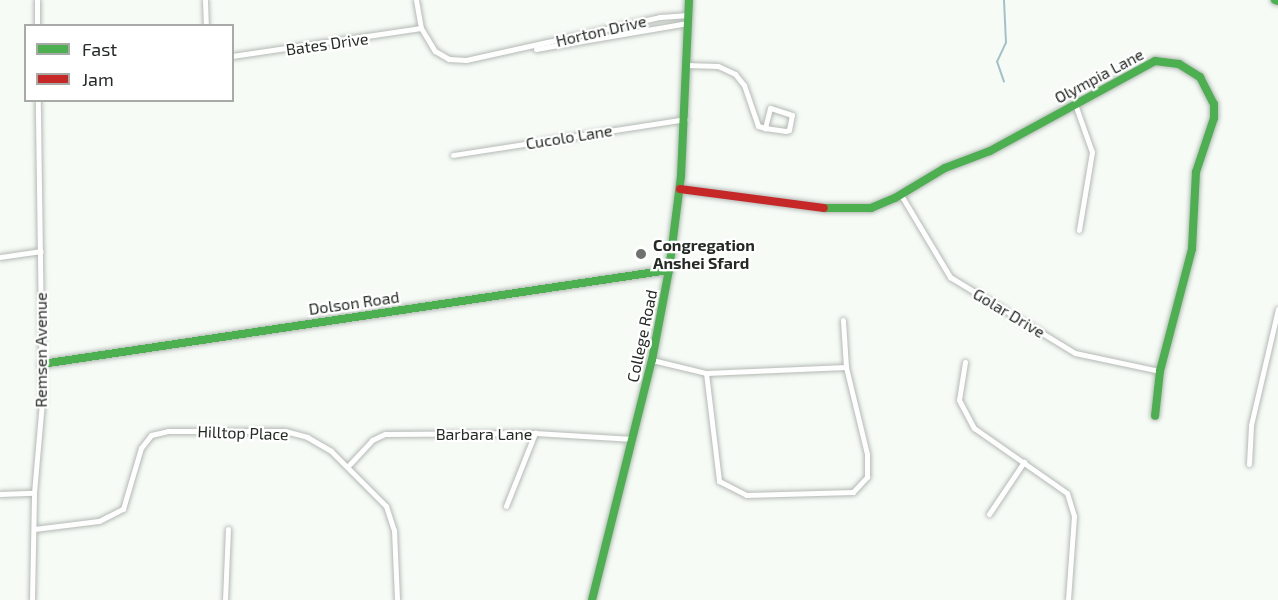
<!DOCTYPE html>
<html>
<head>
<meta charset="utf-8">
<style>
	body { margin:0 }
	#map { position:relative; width:1278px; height:600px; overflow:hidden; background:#f6fbf6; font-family:"Exo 2",sans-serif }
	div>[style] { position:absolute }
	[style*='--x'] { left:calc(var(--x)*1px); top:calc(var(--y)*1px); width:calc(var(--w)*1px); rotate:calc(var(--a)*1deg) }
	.stream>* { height:1.5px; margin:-0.75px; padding:0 0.75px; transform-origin:0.75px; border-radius:0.75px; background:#a1c2ca }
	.roads { filter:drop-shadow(0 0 2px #b4b9b5) drop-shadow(0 0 2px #b4b9b5) }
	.street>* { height:5px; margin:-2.5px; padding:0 2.5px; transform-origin:2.5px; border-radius:2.5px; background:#fefefe }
	.fast>* { height:8px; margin:-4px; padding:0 4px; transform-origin:4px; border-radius:4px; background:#4caf50 }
	.jam>* { height:8px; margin:-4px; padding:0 4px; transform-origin:4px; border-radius:4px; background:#c62828 }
	.dots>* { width:16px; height:16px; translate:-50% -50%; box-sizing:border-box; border:3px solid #fff; border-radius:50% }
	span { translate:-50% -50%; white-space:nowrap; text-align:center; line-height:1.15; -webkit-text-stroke:4.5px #fff; paint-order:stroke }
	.street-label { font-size:16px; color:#252a26 }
	.poi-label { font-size:16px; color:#252a26; font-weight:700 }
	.left { translate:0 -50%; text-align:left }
	.legend { position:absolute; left:24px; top:24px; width:210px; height:78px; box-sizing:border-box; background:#fff; border:2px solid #a8aaa8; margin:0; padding:8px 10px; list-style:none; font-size:18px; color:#252a26 }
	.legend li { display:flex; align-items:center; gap:12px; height:30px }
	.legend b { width:30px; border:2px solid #a8aaa8 }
</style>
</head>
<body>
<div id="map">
	<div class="stream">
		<i style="--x:1004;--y:82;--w:21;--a:-109"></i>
		<i style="--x:997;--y:62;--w:21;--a:-65"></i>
		<i style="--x:1006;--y:43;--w:43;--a:-92.7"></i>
	</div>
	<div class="roads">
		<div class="street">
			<i style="--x:37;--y:0;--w:26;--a:90"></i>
			<i style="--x:205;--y:0;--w:26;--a:88"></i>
			<i style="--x:416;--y:0;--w:28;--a:80"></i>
			<i style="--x:421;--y:28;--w:27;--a:59"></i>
			<i style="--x:435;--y:51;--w:16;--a:30"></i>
			<i style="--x:449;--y:59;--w:17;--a:3"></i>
			<i style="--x:466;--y:60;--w:199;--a:-12.5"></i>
			<i style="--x:660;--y:17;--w:28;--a:-4"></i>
			<i style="--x:536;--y:49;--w:154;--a:-9.7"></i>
			<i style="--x:232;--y:56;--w:191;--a:-8.4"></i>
			<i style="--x:686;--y:65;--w:32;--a:2"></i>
			<i style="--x:718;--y:66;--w:19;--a:25"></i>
			<i style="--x:735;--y:74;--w:14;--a:51"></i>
			<i style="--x:744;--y:85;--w:43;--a:71.1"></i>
			<i style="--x:758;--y:126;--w:7;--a:16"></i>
			<i style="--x:765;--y:128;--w:21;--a:8"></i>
			<i style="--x:786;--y:131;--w:3;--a:-18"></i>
			<i style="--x:789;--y:130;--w:15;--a:-79"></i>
			<i style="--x:792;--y:115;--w:23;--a:-162"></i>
			<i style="--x:770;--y:108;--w:21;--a:104"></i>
			<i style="--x:1075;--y:104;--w:51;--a:70.5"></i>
			<i style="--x:1092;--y:152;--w:79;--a:99.5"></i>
			<i style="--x:453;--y:155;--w:235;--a:-8.8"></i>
			<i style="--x:901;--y:195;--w:96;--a:59.1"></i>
			<i style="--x:950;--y:277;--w:146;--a:31.3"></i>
			<i style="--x:1075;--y:353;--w:87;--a:12"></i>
			<i style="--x:0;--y:257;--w:41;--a:-8.3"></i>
			<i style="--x:652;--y:360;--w:56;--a:13.5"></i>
			<i style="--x:706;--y:373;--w:140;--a:-2.5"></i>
			<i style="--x:965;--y:362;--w:38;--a:99"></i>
			<i style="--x:959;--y:400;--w:32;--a:62"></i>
			<i style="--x:974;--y:428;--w:113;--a:35"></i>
			<i style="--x:1067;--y:493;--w:24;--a:73"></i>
			<i style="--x:1074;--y:516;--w:84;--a:94.1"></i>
			<i style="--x:706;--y:373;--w:109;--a:83.1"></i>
			<i style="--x:719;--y:481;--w:30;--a:27"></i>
			<i style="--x:746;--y:495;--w:107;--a:-1.6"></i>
			<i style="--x:853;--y:492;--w:21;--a:-47"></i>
			<i style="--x:867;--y:477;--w:23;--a:-90"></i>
			<i style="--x:867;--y:454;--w:89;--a:-103.6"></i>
			<i style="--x:846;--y:367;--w:47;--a:-93.7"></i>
			<i style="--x:1249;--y:464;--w:39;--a:-87"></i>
			<i style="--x:1251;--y:425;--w:119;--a:-76.9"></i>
			<i style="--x:349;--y:465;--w:34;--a:-47"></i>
			<i style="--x:372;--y:440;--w:14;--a:-25"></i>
			<i style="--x:385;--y:434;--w:150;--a:-0.4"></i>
			<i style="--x:535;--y:433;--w:98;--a:3.5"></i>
			<i style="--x:0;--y:494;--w:34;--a:-2"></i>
			<i style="--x:506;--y:506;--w:79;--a:-68.3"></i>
			<i style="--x:989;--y:514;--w:63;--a:-56.1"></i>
			<i style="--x:34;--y:529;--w:65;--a:-7"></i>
			<i style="--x:99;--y:521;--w:27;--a:-27"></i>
			<i style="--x:123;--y:509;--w:64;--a:-73.6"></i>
			<i style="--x:141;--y:448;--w:16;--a:-52"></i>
			<i style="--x:151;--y:435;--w:17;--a:-13"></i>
			<i style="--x:168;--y:431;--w:117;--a:0"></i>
			<i style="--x:285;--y:431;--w:23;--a:15"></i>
			<i style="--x:307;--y:437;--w:28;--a:30"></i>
			<i style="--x:331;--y:451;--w:78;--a:45"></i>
			<i style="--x:386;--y:506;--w:25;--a:72"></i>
			<i style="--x:394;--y:530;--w:70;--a:87.5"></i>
			<i style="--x:32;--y:600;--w:107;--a:-88.9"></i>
			<i style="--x:34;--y:493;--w:91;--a:-85"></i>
			<i style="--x:42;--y:402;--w:302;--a:-90.8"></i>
			<i style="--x:225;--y:600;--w:71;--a:-87.6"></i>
		</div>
		<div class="fast">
			<i style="--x:1275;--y:0;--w:3;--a:18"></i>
			<i style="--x:824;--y:208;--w:47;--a:0"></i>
			<i style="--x:871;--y:208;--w:26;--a:-23"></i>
			<i style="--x:895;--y:198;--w:58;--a:-31"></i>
			<i style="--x:945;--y:168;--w:48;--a:-20.7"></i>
			<i style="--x:990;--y:151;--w:188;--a:-28.6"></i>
			<i style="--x:1155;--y:61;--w:24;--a:7"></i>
			<i style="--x:1179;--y:64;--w:25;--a:32"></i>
			<i style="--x:1200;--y:77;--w:30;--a:63"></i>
			<i style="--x:1214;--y:104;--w:14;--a:90"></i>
			<i style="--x:1214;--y:118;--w:57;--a:108.4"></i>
			<i style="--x:1196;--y:172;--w:77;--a:93"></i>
			<i style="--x:1192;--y:249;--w:126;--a:104.7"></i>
			<i style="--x:1160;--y:371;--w:45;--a:96.3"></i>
			<i style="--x:42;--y:364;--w:634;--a:-8.53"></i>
			<i style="--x:592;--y:600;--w:247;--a:-76"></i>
			<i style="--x:652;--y:360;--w:92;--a:-79.3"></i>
			<i style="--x:669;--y:270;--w:95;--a:-82.7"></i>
			<i style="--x:681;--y:176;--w:176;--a:-87.4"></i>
		</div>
		<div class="jam">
			<i style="--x:680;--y:189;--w:145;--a:7.5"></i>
		</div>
	</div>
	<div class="dots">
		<i style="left:641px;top:254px;background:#6e736f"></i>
	</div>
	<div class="street-label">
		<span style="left:601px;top:31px;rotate:-13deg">Horton Drive</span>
		<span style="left:327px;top:44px;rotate:-8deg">Bates Drive</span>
		<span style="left:1099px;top:76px;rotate:-28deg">Olympia Lane</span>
		<span style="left:569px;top:137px;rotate:-9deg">Cucolo Lane</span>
		<span style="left:354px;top:303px;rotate:-8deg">Dolson Road</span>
		<span style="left:1009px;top:313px;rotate:31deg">Golar Drive</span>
		<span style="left:642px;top:336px;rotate:-78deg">College Road</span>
		<span style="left:41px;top:350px;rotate:-90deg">Remsen Avenue</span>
		<span style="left:243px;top:433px;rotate:2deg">Hilltop Place</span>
		<span style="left:484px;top:434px">Barbara Lane</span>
	</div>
	<div class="poi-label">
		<span class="left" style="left:653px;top:254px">Congregation<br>Anshei Sfard</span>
	</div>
	<ul class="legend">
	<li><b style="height:8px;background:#4caf50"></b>Fast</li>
	<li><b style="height:8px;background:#c62828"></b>Jam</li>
	</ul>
</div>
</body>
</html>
